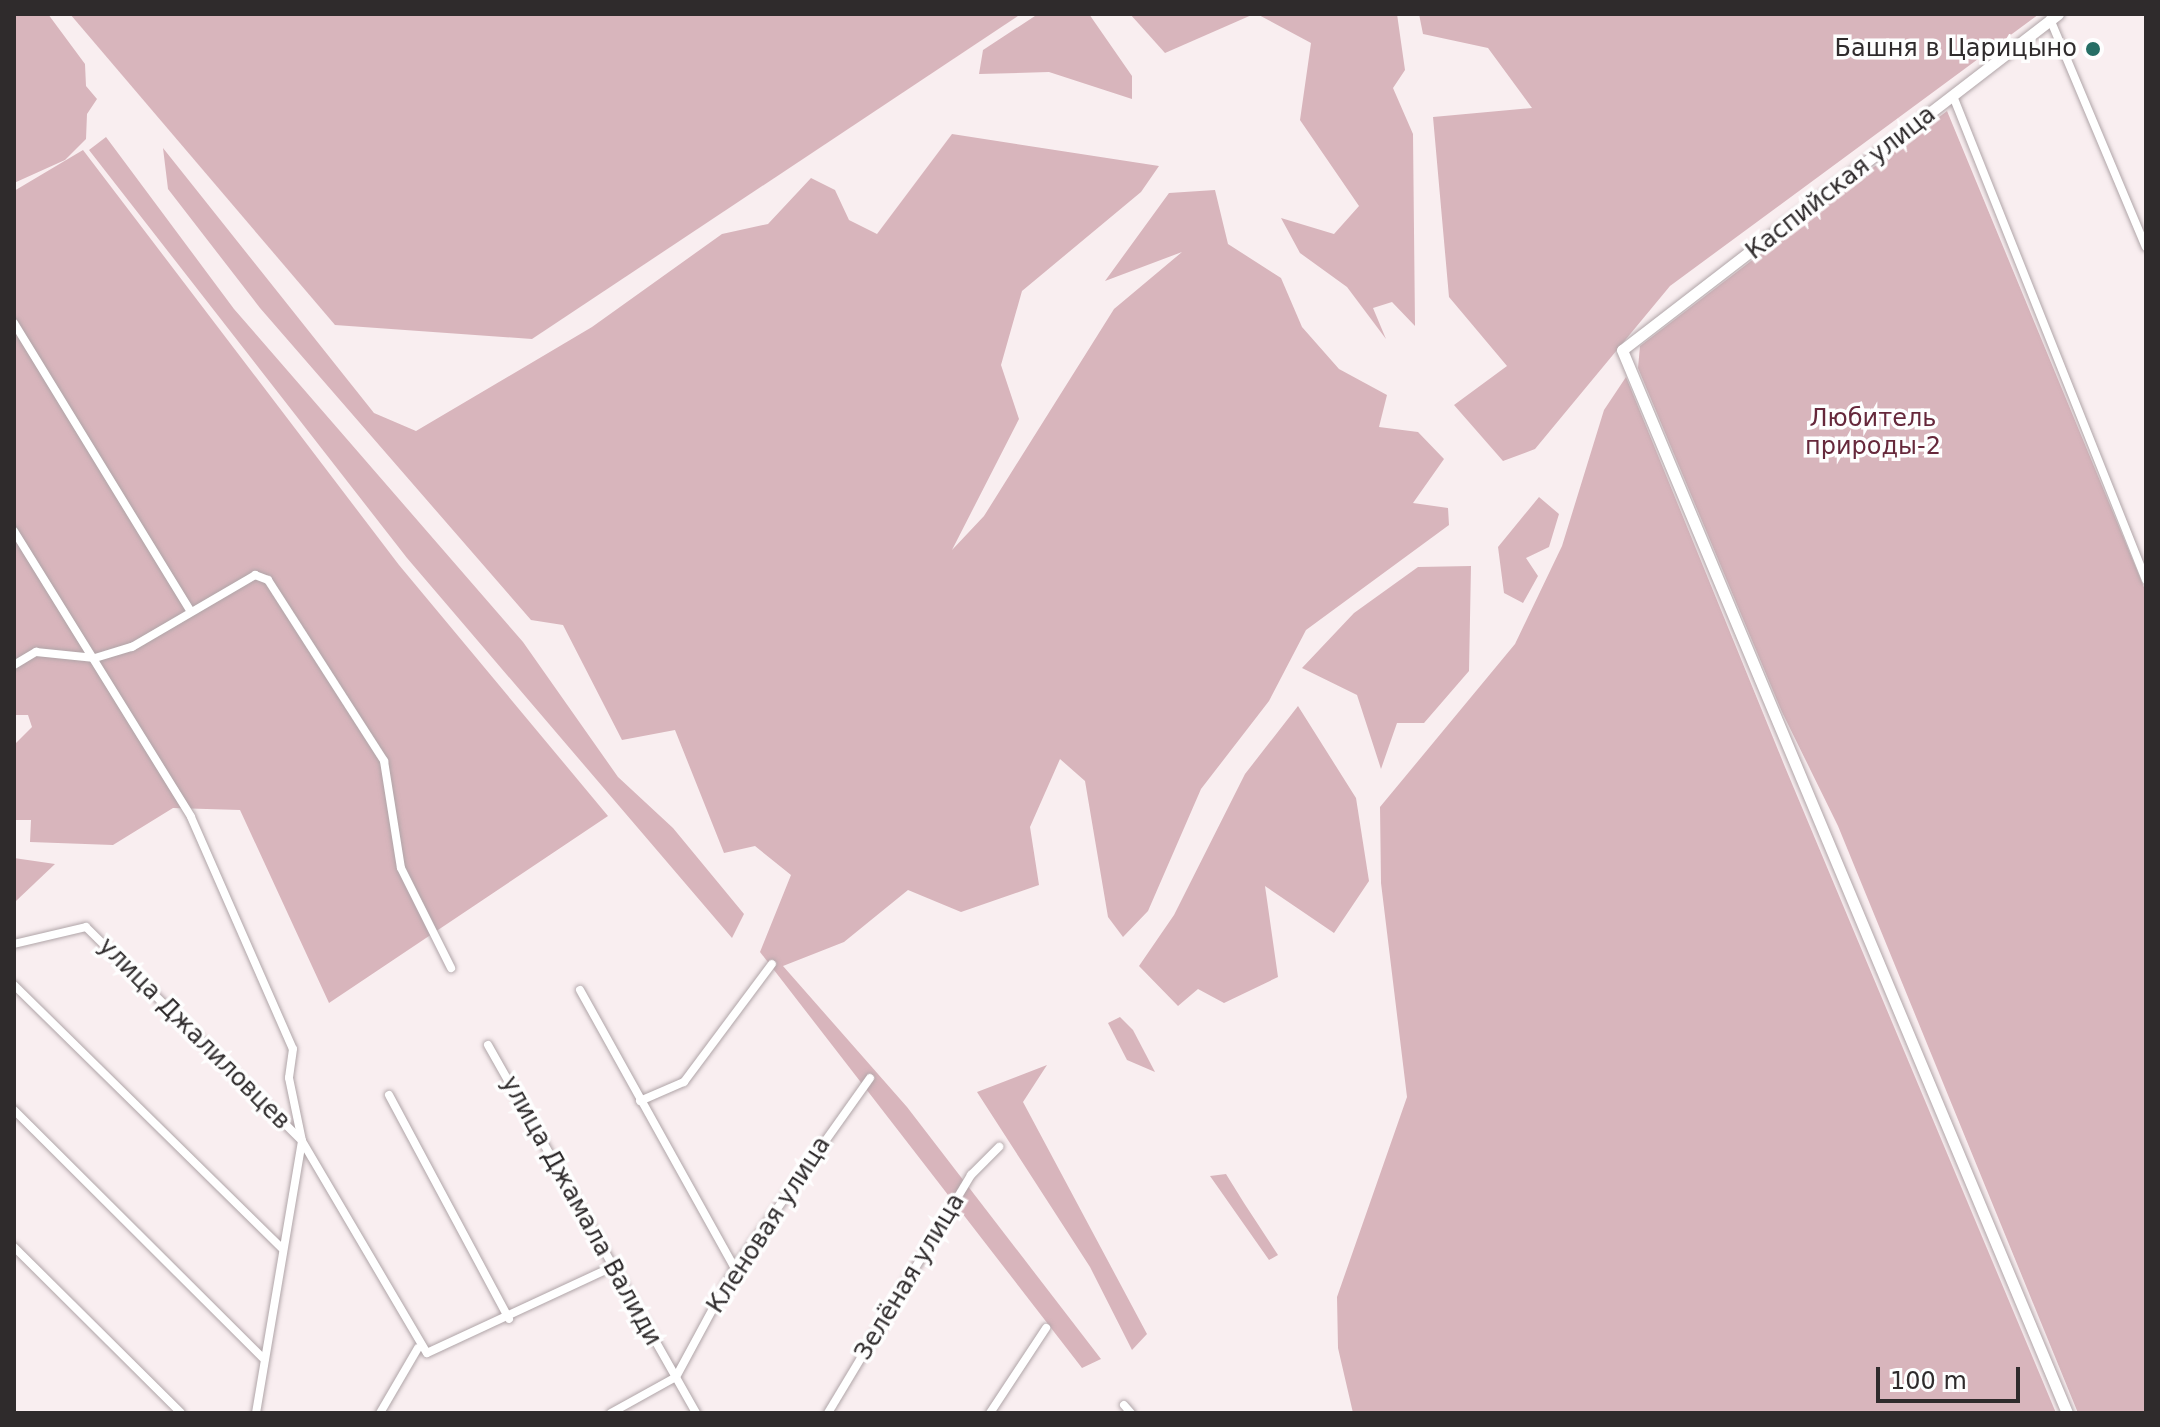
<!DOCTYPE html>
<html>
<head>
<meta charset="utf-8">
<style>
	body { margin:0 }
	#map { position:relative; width:2160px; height:1427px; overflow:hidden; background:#f9eef0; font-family:"DejaVu Sans",sans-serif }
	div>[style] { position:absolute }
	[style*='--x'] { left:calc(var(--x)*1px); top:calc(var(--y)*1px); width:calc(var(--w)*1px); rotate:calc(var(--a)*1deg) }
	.green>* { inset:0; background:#d8b5bc }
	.roads { filter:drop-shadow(0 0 2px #b0a5a8) drop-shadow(0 0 2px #b0a5a8) }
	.street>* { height:8px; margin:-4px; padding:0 4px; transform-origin:4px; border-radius:4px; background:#fff }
	.secondary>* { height:11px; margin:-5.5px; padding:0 5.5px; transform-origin:5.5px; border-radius:5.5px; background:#fff }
	.dots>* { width:22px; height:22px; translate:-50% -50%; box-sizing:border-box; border:4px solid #fefefe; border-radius:50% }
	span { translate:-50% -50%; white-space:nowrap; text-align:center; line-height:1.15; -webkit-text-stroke:7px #fefefe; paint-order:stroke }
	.poi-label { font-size:24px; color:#2f2b2c }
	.right { translate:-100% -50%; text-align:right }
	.street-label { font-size:24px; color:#2f2b2c }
	.park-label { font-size:24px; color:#66283b }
	.frame { position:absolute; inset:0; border:16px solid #2f2b2c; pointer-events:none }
	.scale { position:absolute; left:1876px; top:1367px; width:144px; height:36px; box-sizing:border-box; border:4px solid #2f2b2c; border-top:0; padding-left:10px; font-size:24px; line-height:28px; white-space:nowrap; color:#2f2b2c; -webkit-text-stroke:6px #fefefe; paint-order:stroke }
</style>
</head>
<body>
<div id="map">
	<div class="green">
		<i style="clip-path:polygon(14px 14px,48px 14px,85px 64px,86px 86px,97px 99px,87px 114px,86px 139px,65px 160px,14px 183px)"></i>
		<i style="clip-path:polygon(70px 14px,1021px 14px,532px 339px,335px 325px)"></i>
		<i style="clip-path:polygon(1038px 14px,1089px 14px,1132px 76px,1132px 99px,1049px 72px,979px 74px,983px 50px)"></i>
		<i style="clip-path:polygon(1130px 14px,1254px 14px,1165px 53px)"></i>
		<i style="clip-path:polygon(1257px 14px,1397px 14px,1405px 70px,1393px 88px,1413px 134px,1415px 326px,1392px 302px,1373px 308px,1386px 339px,1347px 287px,1300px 253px,1281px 218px,1334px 234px,1359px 206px,1300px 120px,1311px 43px)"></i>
		<i style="clip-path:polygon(1419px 14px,2039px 14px,1670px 286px,1535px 449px,1503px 461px,1454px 405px,1507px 366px,1449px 297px,1433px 117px,1532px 108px,1488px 48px,1423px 34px)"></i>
		<i style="clip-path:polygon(1947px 111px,2146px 592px,2146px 1413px,2078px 1413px,1838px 826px,1782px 712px,1638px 368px,1640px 346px)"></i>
		<i style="clip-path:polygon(952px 134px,1159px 166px,1141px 192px,1022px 291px,1001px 365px,1019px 419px,952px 550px,984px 516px,1114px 309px,1182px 252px,1105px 281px,1169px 193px,1215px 190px,1228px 244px,1281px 278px,1302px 327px,1339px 369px,1387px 395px,1379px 427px,1418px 432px,1444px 459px,1413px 503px,1448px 508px,1449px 525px,1306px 630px,1269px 701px,1201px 789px,1148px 911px,1123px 937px,1108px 917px,1085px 781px,1060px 759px,1030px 827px,1039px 885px,961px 912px,908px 890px,844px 942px,783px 966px,907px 1107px,1101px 1359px,1082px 1368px,760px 952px,791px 875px,755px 846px,724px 853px,675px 730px,622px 740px,563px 625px,531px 620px,260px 308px,168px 189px,163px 148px,374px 413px,416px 431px,592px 327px,722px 234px,768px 224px,811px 178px,835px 190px,849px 220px,877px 234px)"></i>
		<i style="clip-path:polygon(106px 137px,234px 309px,523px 642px,618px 777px,673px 828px,744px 914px,732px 938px,407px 558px,89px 150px)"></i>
		<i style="clip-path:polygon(83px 150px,399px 565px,608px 816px,329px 1003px,240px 810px,173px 808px,113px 845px,30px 842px,31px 820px,14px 820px,14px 745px,32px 727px,28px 715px,14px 715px,14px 191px)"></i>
		<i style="clip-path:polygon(1626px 377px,1785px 767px,2056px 1413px,1353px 1413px,1338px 1348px,1337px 1297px,1407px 1097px,1381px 883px,1380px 807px,1515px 644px,1562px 546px,1604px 410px)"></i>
		<i style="clip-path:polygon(1539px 497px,1559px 514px,1549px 547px,1526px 558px,1538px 576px,1523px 603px,1504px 593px,1498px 547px)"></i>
		<i style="clip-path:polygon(1471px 566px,1469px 671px,1424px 723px,1397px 723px,1381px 769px,1357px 695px,1302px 668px,1354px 613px,1418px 567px)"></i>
		<i style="clip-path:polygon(1298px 706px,1356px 798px,1369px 881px,1334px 933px,1265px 886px,1278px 977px,1224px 1003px,1198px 989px,1178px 1006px,1139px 966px,1174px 915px,1245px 774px)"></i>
		<i style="clip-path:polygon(14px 858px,55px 864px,16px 901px,14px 901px)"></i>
		<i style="clip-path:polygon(1120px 1017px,1133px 1030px,1155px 1072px,1127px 1060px,1108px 1023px)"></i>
		<i style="clip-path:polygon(1047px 1065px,1023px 1102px,1147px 1334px,1132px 1350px,1090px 1267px,977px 1092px)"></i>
		<i style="clip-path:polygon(1226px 1174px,1244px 1203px,1278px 1255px,1269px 1260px,1210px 1176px)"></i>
	</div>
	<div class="roads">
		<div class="street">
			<i style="--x:2050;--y:19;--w:247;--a:67.2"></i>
			<i style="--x:1953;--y:96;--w:521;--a:68.26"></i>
			<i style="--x:14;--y:323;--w:337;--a:58.5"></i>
			<i style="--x:14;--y:531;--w:336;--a:58.2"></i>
			<i style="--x:191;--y:817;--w:253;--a:66.3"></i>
			<i style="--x:293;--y:1049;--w:29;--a:98"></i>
			<i style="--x:289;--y:1078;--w:64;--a:78.3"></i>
			<i style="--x:14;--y:665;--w:26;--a:-31"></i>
			<i style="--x:36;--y:652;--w:59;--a:5.8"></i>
			<i style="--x:95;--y:658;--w:39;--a:-17"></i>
			<i style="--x:132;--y:647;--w:143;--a:-30.3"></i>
			<i style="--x:255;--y:575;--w:14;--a:21"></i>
			<i style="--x:268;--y:580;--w:215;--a:57.3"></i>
			<i style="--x:384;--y:761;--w:108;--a:81"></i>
			<i style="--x:401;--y:868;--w:112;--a:63.4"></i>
			<i style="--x:14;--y:944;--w:74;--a:-13.3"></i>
			<i style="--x:86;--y:927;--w:303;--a:44.7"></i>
			<i style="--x:14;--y:985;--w:377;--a:44.5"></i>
			<i style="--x:580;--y:990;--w:318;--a:60.9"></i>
			<i style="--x:488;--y:1045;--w:423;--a:60.5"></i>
			<i style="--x:389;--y:1095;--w:254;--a:61.8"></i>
			<i style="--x:640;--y:1101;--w:48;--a:-23.4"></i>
			<i style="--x:684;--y:1082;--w:147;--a:-53.3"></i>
			<i style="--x:14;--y:1110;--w:351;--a:44.9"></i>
			<i style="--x:14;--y:1247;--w:235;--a:44.8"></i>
			<i style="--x:676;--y:1377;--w:124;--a:-61.6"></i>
			<i style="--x:735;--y:1268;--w:233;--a:-54.6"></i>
			<i style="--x:1124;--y:1405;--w:11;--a:49"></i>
			<i style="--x:256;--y:1413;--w:276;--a:-80.4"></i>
			<i style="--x:302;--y:1141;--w:246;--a:59.5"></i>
			<i style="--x:427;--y:1353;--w:202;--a:-24.9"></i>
			<i style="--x:380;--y:1413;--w:75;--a:-59.7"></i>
			<i style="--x:611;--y:1413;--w:74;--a:-29"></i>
			<i style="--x:828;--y:1413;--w:278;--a:-59"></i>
			<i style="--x:971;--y:1175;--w:40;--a:-45"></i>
			<i style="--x:990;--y:1413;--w:102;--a:-56.6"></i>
		</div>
		<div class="secondary">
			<i style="--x:2058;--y:14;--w:550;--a:142.38"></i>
			<i style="--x:1622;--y:350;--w:1152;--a:67.28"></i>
		</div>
	</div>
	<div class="dots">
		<i style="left:2093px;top:49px;background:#266e65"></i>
	</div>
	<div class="poi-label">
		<span class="right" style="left:2077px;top:49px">Башня в Царицыно</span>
	</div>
	<div class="street-label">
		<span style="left:1841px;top:183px;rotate:-38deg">Каспийская улица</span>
		<span style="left:194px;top:1034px;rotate:45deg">улица Джалиловцев</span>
		<span style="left:581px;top:1211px;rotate:61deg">улица Джамала Валиди</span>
		<span style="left:769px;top:1225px;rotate:-57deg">Кленовая улица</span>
		<span style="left:910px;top:1277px;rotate:-59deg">Зелёная улица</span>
	</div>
	<div class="park-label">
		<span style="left:1873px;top:433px">Любитель<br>природы-2</span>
	</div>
	<div class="frame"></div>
	<div class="scale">100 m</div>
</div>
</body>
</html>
